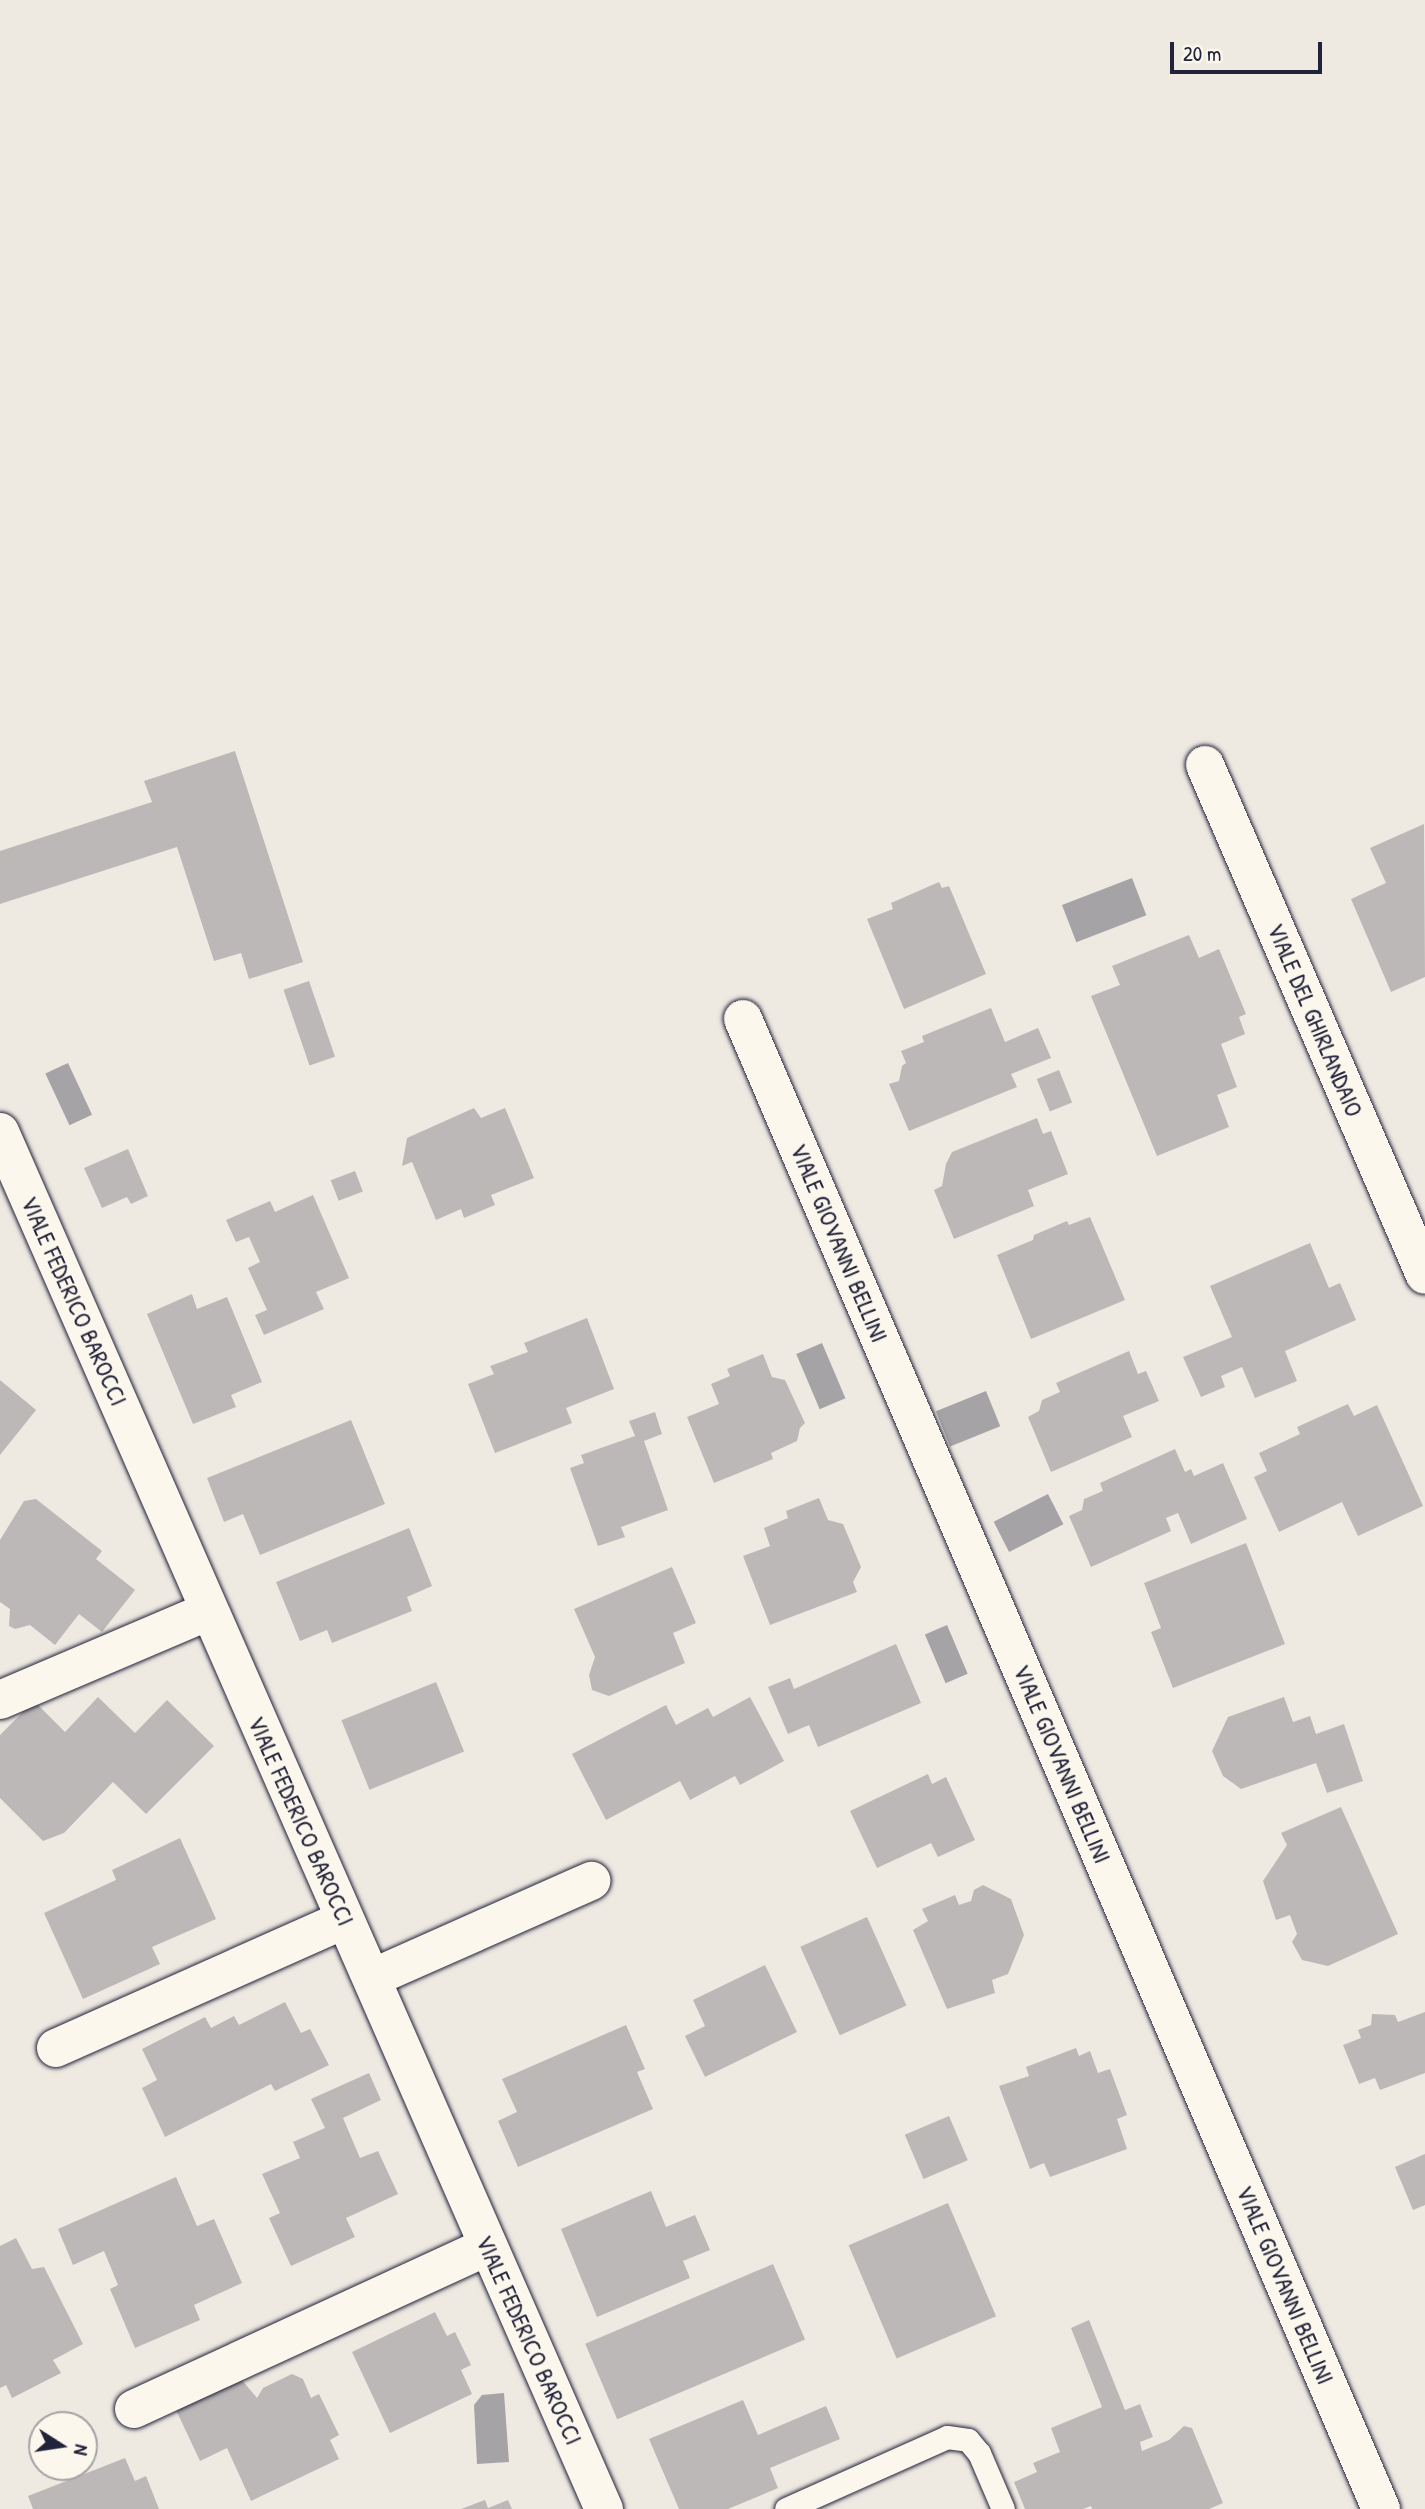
<!DOCTYPE html>
<html>
<head>
<meta charset="utf-8">
<style>
	body { margin:0 }
	#map { position:relative; width:1425px; height:2509px; overflow:hidden; background:#eeeae2; font-family:"Patrick Hand",sans-serif }
	div>[style] { position:absolute }
	[style*='--x'] { left:calc(var(--x)*1px); top:calc(var(--y)*1px); width:calc(var(--w)*1px); rotate:calc(var(--a)*1deg) }
	.water>* { inset:0; background:#a6a3a7; transform-origin:0 0 }
	.building>* { inset:0; background:#bcb8b8; transform-origin:0 0 }
	.roads { filter:drop-shadow(0 0 2px #22223b) drop-shadow(0 0 2px #22223b) }
	.lane>* { height:23px; margin:-11.5px; padding:0 11.5px; transform-origin:11.5px; border-radius:11.5px; background:#fbf7ec }
	.street>* { height:38px; margin:-19px; padding:0 19px; transform-origin:19px; border-radius:19px; background:#fbf7ec }
	span { translate:-50% -50%; white-space:nowrap; text-align:center; line-height:1.15; -webkit-text-stroke:6px #fbf7ec; paint-order:stroke }
	.street-label { font-size:24px; color:#22223b }
	.north { position:absolute; left:28px; top:2411px; width:70px; height:70px; box-sizing:border-box; background:#fbf7ec; border:2px solid #a4a2a5; border-radius:50%; rotate:102deg; font-size:19px; font-weight:700; line-height:28px; text-align:center; color:#22223b }
	.north::after { content:''; display:block; margin:auto; width:24px; height:32px; background:#22223b; clip-path:polygon(50% 0,100% 100%,50% 72%,0 100%) }
	.scale { position:absolute; left:1170px; top:42px; width:152px; height:32px; box-sizing:border-box; border:4px solid #22223b; border-top:0; padding-left:9px; font-size:21px; line-height:24px; white-space:nowrap; color:#22223b; -webkit-text-stroke:5px #fbf7ec; paint-order:stroke }
</style>
</head>
<body>
<div id="map">
	<div class="water">
		<i style="left:1132px;top:878px;width:40px;height:75px;rotate:69deg"></i>
		<i style="left:68px;top:1063px;width:57px;height:25px;rotate:65deg"></i>
		<i style="left:822px;top:1343px;width:60px;height:28px;rotate:67deg"></i>
		<i style="left:986px;top:1391px;width:38px;height:54px;rotate:68deg"></i>
		<i style="left:1048px;top:1494px;width:34px;height:61px;rotate:63deg"></i>
		<i style="left:947px;top:1625px;width:53px;height:24px;rotate:67deg"></i>
		<i style="clip-path:polygon(504px 2393px,509px 2462px,477px 2464px,474px 2405px,482px 2395px)"></i>
	</div>
	<div class="building">
		<i style="clip-path:polygon(235px 751px,303px 962px,249px 979px,241px 953px,214px 961px,177px 847px,0 904px,0 851px,152px 802px,144px 781px)"></i>
		<i style="clip-path:polygon(1424px 824px,1425px 977px,1391px 992px,1351px 899px,1386px 883px,1370px 848px)"></i>
		<i style="clip-path:polygon(939px 882px,942px 888px,949px 886px,986px 974px,904px 1009px,867px 919px,893px 909px,891px 903px)"></i>
		<i style="clip-path:polygon(1189px 935px,1199px 958px,1219px 949px,1246px 1014px,1239px 1017px,1245px 1034px,1221px 1044px,1237px 1087px,1217px 1095px,1229px 1127px,1157px 1156px,1091px 996px,1120px 985px,1112px 966px)"></i>
		<i style="left:309px;top:981px;width:80px;height:27px;rotate:71deg"></i>
		<i style="clip-path:polygon(991px 1008px,1005px 1042px,1038px 1028px,1051px 1058px,1011px 1074px,1017px 1087px,909px 1131px,889px 1084px,899px 1081px,902px 1066px,906px 1063px,901px 1051px,924px 1042px,922px 1036px)"></i>
		<i style="left:1059px;top:1070px;width:35px;height:24px;rotate:68deg"></i>
		<i style="clip-path:polygon(474px 1108px,481px 1118px,505px 1108px,534px 1178px,491px 1195px,495px 1205px,464px 1218px,461px 1209px,436px 1220px,412px 1162px,402px 1166px,407px 1138px)"></i>
		<i style="clip-path:polygon(1037px 1118px,1043px 1134px,1051px 1131px,1068px 1174px,1028px 1190px,1034px 1206px,954px 1239px,934px 1190px,942px 1186px,946px 1164px,952px 1152px)"></i>
		<i style="clip-path:polygon(128px 1149px,148px 1196px,131px 1204px,127px 1197px,102px 1208px,84px 1168px)"></i>
		<i style="left:355px;top:1171px;width:22px;height:26px;rotate:69deg"></i>
		<i style="clip-path:polygon(313px 1195px,349px 1278px,316px 1292px,324px 1309px,264px 1335px,255px 1315px,267px 1310px,248px 1268px,260px 1262px,249px 1237px,236px 1242px,226px 1220px,270px 1201px,275px 1212px)"></i>
		<i style="clip-path:polygon(1090px 1217px,1125px 1300px,1031px 1339px,997px 1255px,1033px 1240px,1034px 1235px,1067px 1221px,1069px 1225px)"></i>
		<i style="clip-path:polygon(1310px 1243px,1329px 1288px,1340px 1283px,1356px 1320px,1285px 1351px,1297px 1381px,1255px 1398px,1242px 1367px,1221px 1376px,1225px 1387px,1201px 1397px,1183px 1357px,1232px 1337px,1210px 1286px)"></i>
		<i style="clip-path:polygon(192px 1294px,197px 1309px,227px 1297px,262px 1382px,231px 1395px,236px 1407px,193px 1424px,147px 1314px)"></i>
		<i style="clip-path:polygon(587px 1318px,614px 1389px,566px 1408px,572px 1423px,495px 1453px,468px 1384px,494px 1374px,490px 1366px,528px 1352px,524px 1343px)"></i>
		<i style="clip-path:polygon(1129px 1351px,1138px 1374px,1146px 1371px,1159px 1401px,1123px 1416px,1132px 1437px,1051px 1472px,1028px 1417px,1039px 1411px,1042px 1400px,1060px 1392px,1056px 1383px)"></i>
		<i style="clip-path:polygon(763px 1354px,772px 1377px,785px 1380px,805px 1423px,800px 1428px,797px 1441px,771px 1453px,773px 1459px,714px 1483px,687px 1417px,719px 1404px,711px 1384px,730px 1376px,727px 1369px)"></i>
		<i style="clip-path:polygon(0 1380px,36px 1410px,0 1455px)"></i>
		<i style="clip-path:polygon(1348px 1404px,1354px 1416px,1377px 1405px,1423px 1506px,1358px 1536px,1342px 1502px,1279px 1532px,1254px 1477px,1267px 1471px,1259px 1453px,1300px 1434px,1297px 1427px)"></i>
		<i style="clip-path:polygon(655px 1412px,662px 1434px,644px 1441px,668px 1510px,621px 1527px,625px 1537px,598px 1546px,570px 1468px,584px 1463px,581px 1455px,635px 1436px,629px 1421px)"></i>
		<i style="clip-path:polygon(351px 1420px,385px 1504px,260px 1555px,243px 1514px,224px 1522px,207px 1478px)"></i>
		<i style="clip-path:polygon(1175px 1449px,1185px 1472px,1191px 1469px,1194px 1476px,1223px 1463px,1247px 1519px,1191px 1544px,1178px 1513px,1166px 1518px,1171px 1531px,1091px 1567px,1069px 1516px,1082px 1510px,1084px 1499px,1103px 1491px,1100px 1483px)"></i>
		<i style="clip-path:polygon(819px 1498px,828px 1520px,843px 1524px,861px 1567px,853px 1582px,857px 1592px,770px 1625px,743px 1556px,770px 1546px,764px 1528px,788px 1518px,786px 1511px)"></i>
		<i style="clip-path:polygon(36px 1499px,102px 1551px,96px 1559px,135px 1590px,102px 1632px,79px 1614px,55px 1645px,30px 1625px,15px 1629px,9px 1626px,10px 1609px,0 1602px,0 1540px,24px 1501px)"></i>
		<i style="clip-path:polygon(409px 1528px,432px 1586px,407px 1597px,412px 1611px,332px 1643px,327px 1630px,300px 1641px,276px 1582px)"></i>
		<i style="clip-path:polygon(1246px 1543px,1285px 1644px,1173px 1688px,1151px 1632px,1161px 1628px,1144px 1583px)"></i>
		<i style="clip-path:polygon(672px 1567px,696px 1623px,673px 1633px,685px 1663px,609px 1696px,592px 1690px,589px 1675px,595px 1657px,574px 1609px)"></i>
		<i style="clip-path:polygon(896px 1644px,921px 1703px,818px 1747px,809px 1725px,788px 1734px,768px 1687px,790px 1678px,794px 1689px)"></i>
		<i style="left:436px;top:1682px;width:75px;height:102px;rotate:68deg"></i>
		<i style="clip-path:polygon(98px 1697px,135px 1733px,167px 1700px,214px 1746px,146px 1814px,113px 1782px,64px 1833px,43px 1841px,0 1798px,0 1735px,34px 1701px,65px 1732px)"></i>
		<i style="clip-path:polygon(750px 1697px,784px 1761px,740px 1785px,735px 1776px,690px 1800px,680px 1781px,606px 1820px,572px 1754px,666px 1705px,676px 1725px,708px 1708px,713px 1717px)"></i>
		<i style="clip-path:polygon(1284px 1697px,1293px 1722px,1310px 1716px,1316px 1734px,1344px 1724px,1363px 1781px,1327px 1793px,1316px 1763px,1241px 1789px,1223px 1776px,1212px 1751px,1228px 1717px)"></i>
		<i style="clip-path:polygon(928px 1774px,932px 1784px,946px 1777px,975px 1840px,938px 1857px,931px 1843px,877px 1868px,850px 1811px)"></i>
		<i style="clip-path:polygon(1341px 1807px,1398px 1934px,1328px 1966px,1302px 1960px,1292px 1942px,1297px 1934px,1290px 1915px,1276px 1920px,1263px 1881px,1287px 1845px,1281px 1833px)"></i>
		<i style="clip-path:polygon(180px 1838px,216px 1919px,152px 1947px,160px 1964px,83px 1999px,44px 1913px,116px 1880px,112px 1870px)"></i>
		<i style="clip-path:polygon(983px 1885px,1011px 1899px,1024px 1935px,1008px 1974px,992px 1980px,995px 1993px,947px 2009px,913px 1930px,928px 1921px,922px 1909px,955px 1895px,959px 1905px,971px 1901px,974px 1890px)"></i>
		<i style="left:867px;top:1917px;width:97px;height:73px;rotate:66deg"></i>
		<i style="clip-path:polygon(765px 1965px,797px 2032px,705px 2077px,685px 2036px,705px 2026px,693px 2000px)"></i>
		<i style="clip-path:polygon(285px 2002px,301px 2033px,310px 2029px,329px 2065px,275px 2091px,271px 2084px,165px 2137px,142px 2088px,157px 2080px,142px 2049px,205px 2017px,211px 2028px,234px 2016px,239px 2025px)"></i>
		<i style="clip-path:polygon(1425px 2012px,1425px 2073px,1380px 2090px,1375px 2078px,1359px 2084px,1343px 2045px,1361px 2038px,1358px 2030px,1371px 2025px,1372px 2014px,1395px 2015px,1398px 2022px)"></i>
		<i style="clip-path:polygon(626px 2025px,645px 2069px,637px 2072px,653px 2109px,518px 2167px,498px 2121px,517px 2112px,502px 2079px)"></i>
		<i style="clip-path:polygon(1076px 2048px,1079px 2056px,1090px 2051px,1098px 2073px,1110px 2069px,1127px 2115px,1117px 2119px,1127px 2149px,1050px 2177px,1044px 2163px,1030px 2169px,999px 2086px,1029px 2076px,1026px 2067px)"></i>
		<i style="clip-path:polygon(369px 2073px,381px 2100px,343px 2118px,360px 2158px,378px 2151px,398px 2194px,346px 2218px,355px 2237px,291px 2266px,269px 2218px,280px 2213px,262px 2174px,300px 2158px,293px 2142px,325px 2128px,311px 2099px)"></i>
		<i style="left:949px;top:2116px;width:48px;height:48px;rotate:67deg"></i>
		<i style="clip-path:polygon(1425px 2154px,1425px 2205px,1413px 2210px,1395px 2167px)"></i>
		<i style="clip-path:polygon(176px 2177px,197px 2226px,214px 2219px,242px 2283px,194px 2305px,200px 2320px,135px 2348px,110px 2289px,118px 2285px,104px 2251px,73px 2265px,58px 2229px)"></i>
		<i style="clip-path:polygon(651px 2191px,666px 2227px,695px 2215px,710px 2250px,683px 2261px,690px 2278px,597px 2317px,561px 2229px)"></i>
		<i style="left:948px;top:2203px;width:123px;height:108px;rotate:67deg"></i>
		<i style="clip-path:polygon(16px 2238px,32px 2269px,44px 2267px,83px 2344px,53px 2360px,61px 2373px,12px 2398px,6px 2385px,0 2388px,0 2246px)"></i>
		<i style="left:773px;top:2264px;width:82px;height:204px;rotate:67deg"></i>
		<i style="clip-path:polygon(435px 2312px,447px 2336px,455px 2332px,471px 2365px,461px 2370px,472px 2394px,390px 2433px,352px 2352px)"></i>
		<i style="clip-path:polygon(1089px 2320px,1125px 2410px,1140px 2404px,1153px 2437px,1140px 2442px,1142px 2451px,1169px 2440px,1184px 2426px,1192px 2428px,1223px 2503px,1209px 2509px,1092px 2509px,1091px 2506px,1083px 2509px,1025px 2509px,1014px 2482px,1037px 2472px,1033px 2463px,1060px 2452px,1051px 2428px,1102px 2407px,1071px 2328px)"></i>
		<i style="clip-path:polygon(292px 2374px,303px 2379px,311px 2398px,319px 2394px,339px 2435px,330px 2440px,339px 2459px,251px 2501px,227px 2448px,200px 2461px,176px 2410px,241px 2379px,257px 2398px,263px 2388px)"></i>
		<i style="clip-path:polygon(743px 2400px,758px 2435px,826px 2406px,840px 2439px,770px 2468px,778px 2488px,728px 2509px,679px 2509px,649px 2439px)"></i>
		<i style="clip-path:polygon(125px 2458px,135px 2481px,146px 2476px,159px 2509px,33px 2509px,28px 2496px)"></i>
		<i style="clip-path:polygon(485px 2500px,488px 2508px,508px 2500px,512px 2509px,461px 2509px)"></i>
	</div>
	<div class="roads">
		<div class="lane">
			<i style="--x:786;--y:2509;--w:176;--a:-24.1"></i>
			<i style="--x:947;--y:2437;--w:21;--a:8"></i>
			<i style="--x:968;--y:2440;--w:17;--a:50"></i>
			<i style="--x:979;--y:2453;--w:61;--a:66.8"></i>
		</div>
		<div class="street">
			<i style="--x:1205;--y:765;--w:555;--a:66.67"></i>
			<i style="--x:743;--y:1019;--w:1621;--a:66.82"></i>
			<i style="--x:0;--y:1132;--w:1504;--a:66.32"></i>
			<i style="--x:0;--y:1700;--w:227;--a:-23.1"></i>
			<i style="--x:372;--y:1978;--w:240;--a:-23.9"></i>
			<i style="--x:56;--y:2048;--w:315;--a:-24"></i>
			<i style="--x:134;--y:2409;--w:388;--a:-24.7"></i>
		</div>
	</div>
	<div class="street-label">
		<span style="left:1315px;top:1020px;rotate:67deg">VIALE DEL GHIRLANDAIO</span>
		<span style="left:839px;top:1243px;rotate:67deg">VIALE GIOVANNI BELLINI</span>
		<span style="left:74px;top:1301px;rotate:66deg">VIALE FEDERICO BAROCCI</span>
		<span style="left:1062px;top:1764px;rotate:67deg">VIALE GIOVANNI BELLINI</span>
		<span style="left:301px;top:1821px;rotate:66deg">VIALE FEDERICO BAROCCI</span>
		<span style="left:1285px;top:2285px;rotate:67deg">VIALE GIOVANNI BELLINI</span>
		<span style="left:529px;top:2340px;rotate:66deg">VIALE FEDERICO BAROCCI</span>
	</div>
	<div class="north">N</div>
	<div class="scale">20 m</div>
</div>
</body>
</html>
